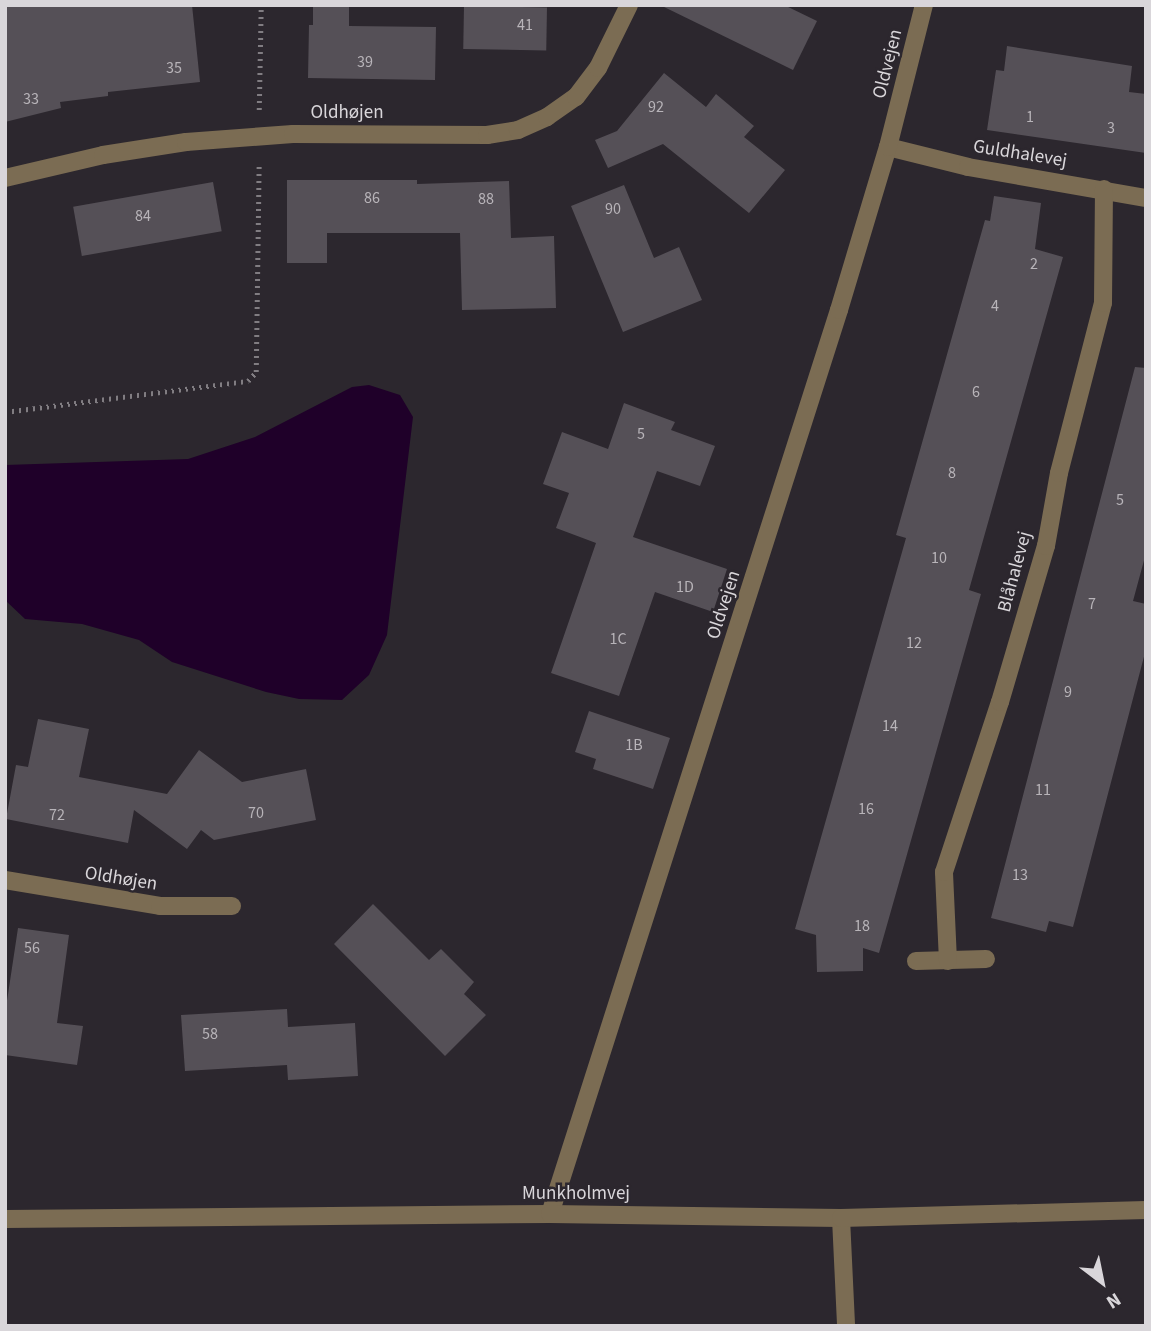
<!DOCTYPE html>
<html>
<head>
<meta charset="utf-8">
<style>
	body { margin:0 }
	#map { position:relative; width:1151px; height:1331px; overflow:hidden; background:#2c272e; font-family:"Source Sans 3",sans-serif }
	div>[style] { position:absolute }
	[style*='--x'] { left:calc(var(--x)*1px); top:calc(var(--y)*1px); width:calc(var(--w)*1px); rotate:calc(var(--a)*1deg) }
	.water>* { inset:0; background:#1f0029 }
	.building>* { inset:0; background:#555057; transform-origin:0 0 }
	.path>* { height:4.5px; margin-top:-2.25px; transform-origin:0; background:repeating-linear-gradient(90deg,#817d82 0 2px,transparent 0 7px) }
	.minor>* { height:18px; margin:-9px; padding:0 9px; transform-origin:9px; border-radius:9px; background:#7b6c53 }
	span { translate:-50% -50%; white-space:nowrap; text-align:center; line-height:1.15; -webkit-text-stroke:5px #2c272e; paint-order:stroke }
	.number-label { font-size:16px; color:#b8b4b9 }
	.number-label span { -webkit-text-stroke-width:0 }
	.street-label { font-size:19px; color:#d9d6da }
	.frame { position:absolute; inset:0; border:7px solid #d9d6da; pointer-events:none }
	.north { position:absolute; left:1067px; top:1247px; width:70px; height:70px; -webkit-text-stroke:5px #2c272e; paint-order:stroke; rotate:148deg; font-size:19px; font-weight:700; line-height:28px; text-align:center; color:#d9d6da }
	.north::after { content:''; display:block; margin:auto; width:24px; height:32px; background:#d9d6da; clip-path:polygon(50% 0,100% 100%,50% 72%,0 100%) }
</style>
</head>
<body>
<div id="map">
	<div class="water">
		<i style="clip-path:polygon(369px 385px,400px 395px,413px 417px,387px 635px,369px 675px,342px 700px,299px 699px,266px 692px,172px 662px,139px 640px,82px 624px,25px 619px,5px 600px,5px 465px,188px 459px,255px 437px,352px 387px)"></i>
	</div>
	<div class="building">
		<i style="clip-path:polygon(5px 5px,192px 5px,200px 82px,108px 92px,108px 96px,60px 102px,61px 108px,5px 122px)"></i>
		<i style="clip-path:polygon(313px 5px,349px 5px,349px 26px,436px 27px,435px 80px,308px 78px,309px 25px,313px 25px)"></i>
		<i style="clip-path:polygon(660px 5px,784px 5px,817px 21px,793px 70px)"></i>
		<i style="left:464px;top:6px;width:83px;height:43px;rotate:1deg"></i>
		<i style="clip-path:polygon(1007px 46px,1132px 66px,1129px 92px,1146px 94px,1146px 153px,987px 130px,996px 70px,1004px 71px)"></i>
		<i style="clip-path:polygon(664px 73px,706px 107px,716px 94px,754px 126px,744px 137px,785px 170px,749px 213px,663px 144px,608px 168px,595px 140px,617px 131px)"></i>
		<i style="clip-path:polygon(287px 180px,417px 180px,417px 184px,509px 181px,511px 238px,554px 236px,556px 308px,462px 310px,460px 233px,327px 233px,327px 263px,287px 263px)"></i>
		<i style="left:213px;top:182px;width:50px;height:142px;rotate:80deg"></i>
		<i style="clip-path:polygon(624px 185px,654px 258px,679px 247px,702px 300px,623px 332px,571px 206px)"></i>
		<i style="clip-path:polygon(994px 196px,1041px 203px,1035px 249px,1063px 257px,969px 590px,981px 594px,879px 953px,863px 948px,863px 971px,817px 972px,816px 935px,795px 929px,906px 538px,896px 535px,985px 220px,990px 221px)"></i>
		<i style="clip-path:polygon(1135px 367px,1146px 368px,1146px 553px,1133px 601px,1146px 604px,1146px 649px,1073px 927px,1049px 921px,1046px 932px,991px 918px)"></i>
		<i style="clip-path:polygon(624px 403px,675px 422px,671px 430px,715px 446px,700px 486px,657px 471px,633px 537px,727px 569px,713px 612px,655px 592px,619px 696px,551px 673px,596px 543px,556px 528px,569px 493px,543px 484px,562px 432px,608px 449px)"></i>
		<i style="clip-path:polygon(589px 711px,670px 738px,653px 789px,593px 769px,596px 759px,575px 752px)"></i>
		<i style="clip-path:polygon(38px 719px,89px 729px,79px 777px,167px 794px,199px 750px,242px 782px,306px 769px,316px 820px,214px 840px,201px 830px,187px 849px,134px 810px,128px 843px,6px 819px,16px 765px,28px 767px)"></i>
		<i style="clip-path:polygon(373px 904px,429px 960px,441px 949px,474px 982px,464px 994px,486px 1015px,445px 1056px,334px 944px)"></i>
		<i style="clip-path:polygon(18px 928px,69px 935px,57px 1023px,83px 1026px,77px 1065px,5px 1055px,5px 1014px)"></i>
		<i style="clip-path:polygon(287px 1009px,288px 1027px,355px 1023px,358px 1076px,288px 1080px,287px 1065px,185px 1071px,181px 1015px)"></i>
	</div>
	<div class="path">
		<i style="--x:259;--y:110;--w:105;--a:-88.9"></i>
		<i style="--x:5;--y:412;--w:245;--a:-7.3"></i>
		<i style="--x:248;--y:381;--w:12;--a:-48"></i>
		<i style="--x:256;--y:372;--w:208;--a:-89.2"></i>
	</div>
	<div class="minor">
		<i style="--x:888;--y:147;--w:82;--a:14"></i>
		<i style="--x:968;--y:167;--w:181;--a:9.9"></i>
		<i style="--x:5;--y:178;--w:101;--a:-13.2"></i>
		<i style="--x:103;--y:155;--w:84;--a:-8.9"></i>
		<i style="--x:186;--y:142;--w:107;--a:-4.3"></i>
		<i style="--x:293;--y:134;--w:194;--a:0.3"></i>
		<i style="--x:487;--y:135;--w:31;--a:-9"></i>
		<i style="--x:518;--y:130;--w:32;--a:-24"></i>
		<i style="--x:547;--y:117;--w:35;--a:-35"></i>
		<i style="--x:576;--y:97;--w:36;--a:-53"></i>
		<i style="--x:598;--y:68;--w:70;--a:-63.8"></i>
		<i style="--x:5;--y:880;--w:157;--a:9.5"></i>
		<i style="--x:160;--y:906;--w:72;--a:0"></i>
		<i style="--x:916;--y:961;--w:70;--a:-1.6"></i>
		<i style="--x:948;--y:961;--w:89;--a:-92.6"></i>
		<i style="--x:944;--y:872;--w:179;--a:-71.8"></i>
		<i style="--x:1000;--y:702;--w:163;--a:-73.6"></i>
		<i style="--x:1046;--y:546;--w:74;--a:-79.9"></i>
		<i style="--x:1059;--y:473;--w:176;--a:-75.5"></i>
		<i style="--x:1103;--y:303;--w:114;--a:-89.5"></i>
		<i style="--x:550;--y:1214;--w:949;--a:-72.27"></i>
		<i style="--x:839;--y:310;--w:170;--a:-73.3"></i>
		<i style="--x:888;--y:147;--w:146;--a:-75.8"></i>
		<i style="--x:841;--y:1218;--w:108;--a:87.3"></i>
		<i style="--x:5;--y:1219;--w:545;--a:-0.53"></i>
		<i style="--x:550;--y:1214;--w:291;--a:0.8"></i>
		<i style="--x:841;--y:1218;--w:305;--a:-1.5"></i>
	</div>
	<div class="number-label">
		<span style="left:525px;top:25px">41</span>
		<span style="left:365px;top:62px">39</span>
		<span style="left:174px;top:68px">35</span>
		<span style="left:31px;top:99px">33</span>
		<span style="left:656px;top:107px">92</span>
		<span style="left:1030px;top:117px">1</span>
		<span style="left:1111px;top:128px">3</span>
		<span style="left:372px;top:198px">86</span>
		<span style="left:486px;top:199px">88</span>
		<span style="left:613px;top:209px">90</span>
		<span style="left:143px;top:216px">84</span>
		<span style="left:1034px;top:264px">2</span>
		<span style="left:995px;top:306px">4</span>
		<span style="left:976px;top:392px">6</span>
		<span style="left:641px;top:434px">5</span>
		<span style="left:952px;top:473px">8</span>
		<span style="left:1120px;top:500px">5</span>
		<span style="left:939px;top:558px">10</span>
		<span style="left:685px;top:587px">1D</span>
		<span style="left:1092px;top:604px">7</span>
		<span style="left:618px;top:639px">1C</span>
		<span style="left:914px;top:643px">12</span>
		<span style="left:1068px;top:692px">9</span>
		<span style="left:890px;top:726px">14</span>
		<span style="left:634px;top:745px">1B</span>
		<span style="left:1043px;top:790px">11</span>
		<span style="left:866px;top:809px">16</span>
		<span style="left:256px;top:813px">70</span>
		<span style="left:57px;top:815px">72</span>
		<span style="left:1020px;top:875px">13</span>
		<span style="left:862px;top:926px">18</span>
		<span style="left:32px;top:948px">56</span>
		<span style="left:210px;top:1034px">58</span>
	</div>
	<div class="street-label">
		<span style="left:888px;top:64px;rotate:-76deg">Oldvejen</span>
		<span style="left:347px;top:113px">Oldhøjen</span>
		<span style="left:1020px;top:154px;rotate:9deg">Guldhalevej</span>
		<span style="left:1015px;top:572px;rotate:-75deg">Blåhalevej</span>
		<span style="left:724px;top:605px;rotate:-72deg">Oldvejen</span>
		<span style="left:121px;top:879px;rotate:9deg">Oldhøjen</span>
		<span style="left:576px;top:1194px">Munkholmvej</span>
	</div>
	<div class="frame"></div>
	<div class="north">N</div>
</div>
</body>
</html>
